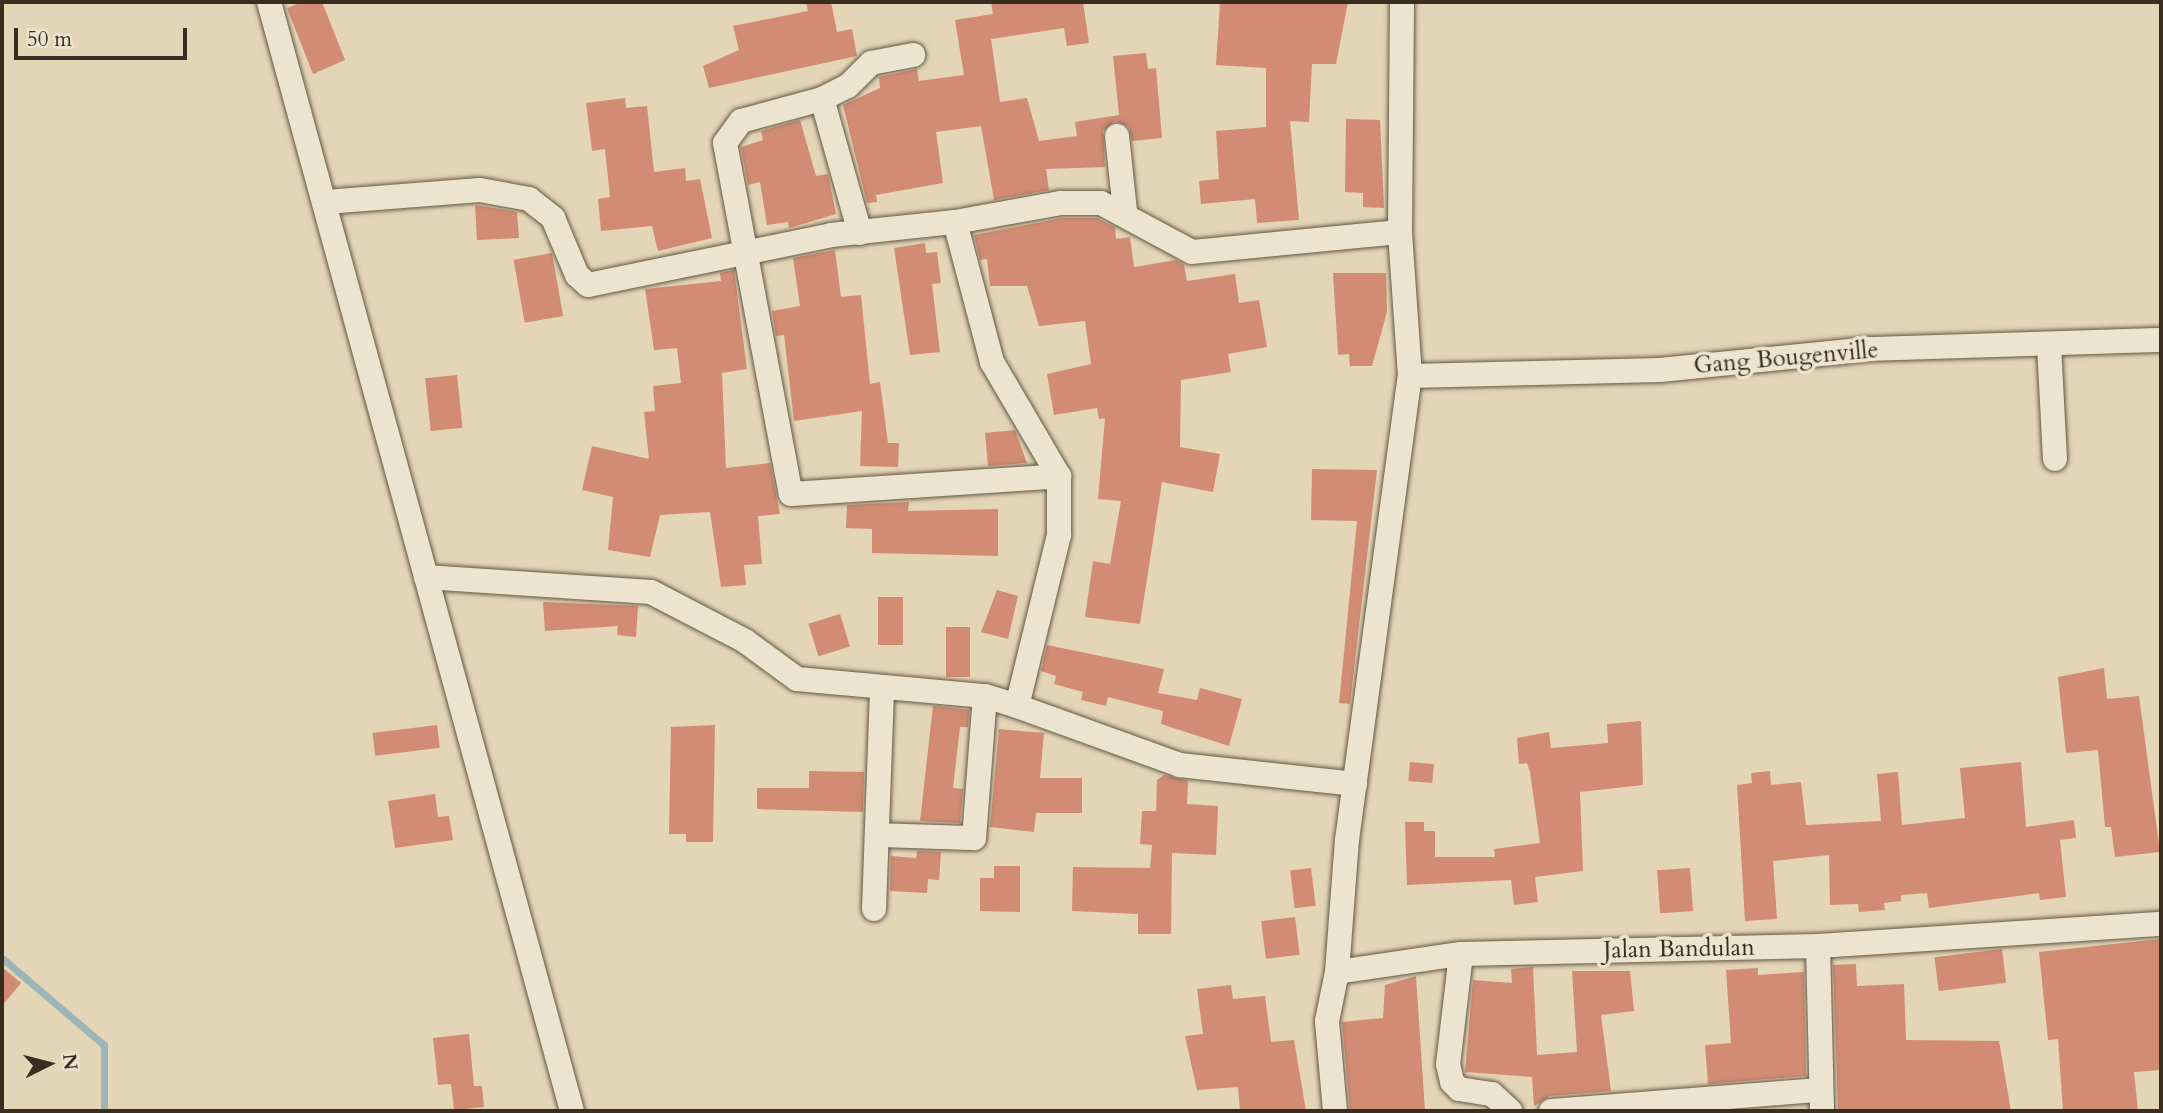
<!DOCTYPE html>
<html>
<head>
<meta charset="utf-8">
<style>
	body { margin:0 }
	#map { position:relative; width:2163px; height:1113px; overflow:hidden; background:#e3d5b6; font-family:Cardo,serif }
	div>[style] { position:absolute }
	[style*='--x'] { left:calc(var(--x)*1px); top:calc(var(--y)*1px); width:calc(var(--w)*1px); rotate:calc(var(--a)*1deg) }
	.stream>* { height:7px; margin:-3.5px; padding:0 3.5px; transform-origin:3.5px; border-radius:3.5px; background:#9bb5ba }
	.building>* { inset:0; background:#d18c73; transform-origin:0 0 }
	.roads { filter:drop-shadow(0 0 2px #645746) drop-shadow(0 0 2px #645746) }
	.minor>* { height:24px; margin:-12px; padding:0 12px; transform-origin:12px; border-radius:12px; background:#ede4d0 }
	span { translate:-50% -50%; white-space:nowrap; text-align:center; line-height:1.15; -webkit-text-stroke:7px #ede4d0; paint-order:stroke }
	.street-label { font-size:24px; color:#392d20 }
	.frame { position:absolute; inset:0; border:4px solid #392d20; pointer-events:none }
	.north { position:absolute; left:14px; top:1029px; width:70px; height:70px; -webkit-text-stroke:5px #ede4d0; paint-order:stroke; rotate:84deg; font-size:19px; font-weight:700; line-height:28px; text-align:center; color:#392d20 }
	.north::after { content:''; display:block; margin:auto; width:24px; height:32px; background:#392d20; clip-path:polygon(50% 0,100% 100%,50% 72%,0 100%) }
	.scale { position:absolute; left:14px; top:28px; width:173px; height:32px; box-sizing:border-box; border:4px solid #392d20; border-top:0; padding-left:9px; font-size:21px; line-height:24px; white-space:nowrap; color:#392d20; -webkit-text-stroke:5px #ede4d0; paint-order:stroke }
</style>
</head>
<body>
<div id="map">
	<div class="stream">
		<i style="--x:2;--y:958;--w:134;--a:40.5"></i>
		<i style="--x:104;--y:1045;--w:66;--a:90"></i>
	</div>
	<div class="building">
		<i style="clip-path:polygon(302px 2px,322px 2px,345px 60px,313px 74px,287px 8px)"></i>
		<i style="clip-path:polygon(806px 2px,831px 2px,837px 32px,852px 29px,857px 56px,709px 88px,703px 66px,739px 50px,733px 26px,808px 11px)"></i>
		<i style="clip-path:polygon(991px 2px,1083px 2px,1089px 43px,1067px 46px,1064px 28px,991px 39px,1000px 102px,1027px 98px,1039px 141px,1077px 136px,1075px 122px,1119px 115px,1113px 56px,1146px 53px,1148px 69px,1156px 68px,1162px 138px,1132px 141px,1129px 127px,1115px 121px,1103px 131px,1105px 167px,1046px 169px,1049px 190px,994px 200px,981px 126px,936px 132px,943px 183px,876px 195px,877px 202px,867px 203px,843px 105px,880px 88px,879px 77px,917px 69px,919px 81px,964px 75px,955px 20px,993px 14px)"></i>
		<i style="clip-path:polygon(1220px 2px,1348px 2px,1336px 64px,1312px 64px,1309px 122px,1290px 121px,1299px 220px,1257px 223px,1255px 199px,1201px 204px,1199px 181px,1219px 179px,1216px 131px,1266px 127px,1266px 68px,1216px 65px)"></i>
		<i style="clip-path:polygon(625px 98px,626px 108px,647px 106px,654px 172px,685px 168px,686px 181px,700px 179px,712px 238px,658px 251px,652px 226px,601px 231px,598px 199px,610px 197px,605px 149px,592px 151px,586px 103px)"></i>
		<i style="clip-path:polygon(1346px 119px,1380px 120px,1384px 208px,1363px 207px,1363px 193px,1345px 192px)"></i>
		<i style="clip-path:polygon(800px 120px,816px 176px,828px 174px,836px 214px,789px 228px,788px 222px,767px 225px,760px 182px,748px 185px,741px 147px,763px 140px,761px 131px)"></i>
		<i style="clip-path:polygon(475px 205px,517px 212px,519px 238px,477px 240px)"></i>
		<i style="clip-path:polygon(1062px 218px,1097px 218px,1115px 227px,1116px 239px,1130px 237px,1134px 267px,1176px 260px,1184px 265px,1187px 281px,1235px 274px,1239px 303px,1259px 300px,1267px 347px,1228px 354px,1231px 372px,1181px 380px,1180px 447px,1220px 454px,1213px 492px,1162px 482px,1140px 624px,1085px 617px,1093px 561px,1110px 564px,1121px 501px,1098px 499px,1105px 418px,1099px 419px,1097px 408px,1054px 415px,1047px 374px,1091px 364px,1085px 321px,1039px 326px,1027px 286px,990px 286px,987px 259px,980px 260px,974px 235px)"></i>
		<i style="clip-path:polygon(925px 243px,926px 253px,937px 252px,941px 283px,932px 284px,940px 352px,910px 355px,894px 248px)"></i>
		<i style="clip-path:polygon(835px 250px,841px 297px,861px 295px,870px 384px,880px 382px,888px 443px,899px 443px,898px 467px,860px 466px,862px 411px,794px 421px,784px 335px,776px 336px,772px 311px,800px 306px,793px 258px)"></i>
		<i style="left:552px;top:253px;width:64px;height:39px;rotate:80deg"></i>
		<i style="clip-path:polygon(734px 270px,747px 369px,722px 373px,726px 468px,770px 463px,780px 514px,758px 516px,762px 564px,744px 565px,746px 585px,721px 587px,710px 512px,660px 515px,650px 557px,608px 550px,613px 497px,582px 490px,592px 446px,649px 459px,644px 412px,655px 411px,653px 386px,681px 383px,677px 348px,654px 350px,645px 289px,721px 281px,720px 273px)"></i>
		<i style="clip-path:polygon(1333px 273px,1386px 273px,1387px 312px,1372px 366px,1350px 366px,1349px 354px,1338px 355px)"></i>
		<i style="left:457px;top:375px;width:53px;height:32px;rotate:84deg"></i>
		<i style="clip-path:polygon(1015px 430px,1027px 463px,988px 466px,985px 433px)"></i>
		<i style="clip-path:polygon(1312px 469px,1377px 470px,1350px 704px,1339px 703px,1357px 521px,1311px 520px)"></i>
		<i style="clip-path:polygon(909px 502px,908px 511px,998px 509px,998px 556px,872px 553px,872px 529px,846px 528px,847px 505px)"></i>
		<i style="clip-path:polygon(997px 590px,1018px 596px,1008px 639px,981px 632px)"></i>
		<i style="left:878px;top:597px;width:25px;height:48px"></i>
		<i style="clip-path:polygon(543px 602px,638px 606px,636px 637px,617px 635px,618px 626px,545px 631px)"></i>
		<i style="left:840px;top:614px;width:34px;height:33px;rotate:73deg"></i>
		<i style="left:946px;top:627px;width:24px;height:50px"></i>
		<i style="clip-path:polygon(1047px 645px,1164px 669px,1158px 693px,1197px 700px,1200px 688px,1242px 699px,1229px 746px,1161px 724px,1163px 711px,1108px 697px,1106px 706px,1081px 700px,1083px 692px,1054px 684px,1056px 676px,1041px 671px)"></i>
		<i style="clip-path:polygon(2104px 668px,2107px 699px,2139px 696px,2160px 852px,2115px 857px,2111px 827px,2105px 827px,2098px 750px,2066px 753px,2058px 677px)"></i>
		<i style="clip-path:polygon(933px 706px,969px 710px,968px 727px,960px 727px,953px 788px,963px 789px,960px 823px,920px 821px)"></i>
		<i style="clip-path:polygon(1641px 721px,1643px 785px,1580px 792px,1583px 871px,1535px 877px,1538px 902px,1514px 905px,1511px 880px,1407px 885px,1405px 822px,1424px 822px,1424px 831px,1435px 831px,1435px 857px,1495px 857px,1494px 849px,1540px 843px,1530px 772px,1527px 763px,1519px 764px,1517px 738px,1549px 732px,1551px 748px,1608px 743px,1607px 724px)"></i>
		<i style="left:437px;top:725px;width:23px;height:65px;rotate:83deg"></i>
		<i style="clip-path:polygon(715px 725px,713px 842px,686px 842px,686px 834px,669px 834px,671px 727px)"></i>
		<i style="clip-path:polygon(999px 729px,1044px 733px,1040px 778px,1082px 778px,1082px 813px,1036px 813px,1034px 832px,990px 827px)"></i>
		<i style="left:1410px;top:762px;width:24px;height:19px;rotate:5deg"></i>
		<i style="clip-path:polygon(2021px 762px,2026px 827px,2074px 820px,2076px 838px,2060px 840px,2066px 897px,2040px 900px,2039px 893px,1929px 908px,1927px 893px,1901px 895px,1901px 901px,1884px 903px,1885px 910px,1859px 912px,1858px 904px,1830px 905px,1829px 855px,1773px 861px,1777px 919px,1745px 921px,1737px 785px,1752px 783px,1751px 773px,1770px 771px,1771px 785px,1801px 782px,1806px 825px,1881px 821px,1877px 774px,1898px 772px,1902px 825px,1965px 818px,1960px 768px)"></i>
		<i style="clip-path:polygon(809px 771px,864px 772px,863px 812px,757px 809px,757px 788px,809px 788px)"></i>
		<i style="clip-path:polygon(1164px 775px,1188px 781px,1187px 804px,1218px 806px,1216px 855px,1172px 853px,1171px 934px,1138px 934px,1138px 914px,1072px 911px,1073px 867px,1150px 868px,1152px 845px,1140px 844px,1142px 811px,1156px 811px,1157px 780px)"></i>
		<i style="clip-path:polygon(435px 794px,438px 817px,449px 816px,453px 840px,395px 848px,388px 801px)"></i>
		<i style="clip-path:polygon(917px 851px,941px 852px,939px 880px,928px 879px,927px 893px,890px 891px,891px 856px,916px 858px)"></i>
		<i style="clip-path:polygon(994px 866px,1020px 866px,1020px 912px,980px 911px,980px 878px,994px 878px)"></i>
		<i style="left:1311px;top:868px;width:38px;height:21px;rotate:83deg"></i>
		<i style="left:1690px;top:868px;width:43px;height:33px;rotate:86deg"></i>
		<i style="left:1295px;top:917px;width:38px;height:34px;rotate:83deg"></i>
		<i style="clip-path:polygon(2161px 939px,2161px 1070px,2134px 1072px,2138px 1111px,2063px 1111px,2058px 1039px,2048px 1040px,2039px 952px)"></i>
		<i style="left:2002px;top:949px;width:34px;height:68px;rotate:83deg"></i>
		<i style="clip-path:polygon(1856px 964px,1857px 986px,1904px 984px,1906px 1040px,1999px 1041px,2011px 1111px,1838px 1111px,1833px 965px)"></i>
		<i style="left:2px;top:967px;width:25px;height:144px;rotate:40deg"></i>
		<i style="clip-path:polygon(1533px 967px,1537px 1055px,1577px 1052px,1572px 971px,1630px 971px,1634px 1011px,1601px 1015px,1611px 1091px,1550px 1096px,1534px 1106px,1532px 1077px,1465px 1072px,1473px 980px,1512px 983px,1511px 969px)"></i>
		<i style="clip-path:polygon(1758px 968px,1758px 975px,1804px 972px,1806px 1076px,1708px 1084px,1705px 1045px,1731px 1043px,1726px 970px)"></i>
		<i style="clip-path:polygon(1416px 976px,1425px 1111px,1350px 1111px,1342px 1022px,1383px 1018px,1385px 985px)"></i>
		<i style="clip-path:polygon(1231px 985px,1233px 999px,1265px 996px,1271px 1042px,1294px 1040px,1306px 1111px,1240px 1111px,1238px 1087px,1197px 1090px,1185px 1036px,1203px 1034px,1197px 989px)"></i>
		<i style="clip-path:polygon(469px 1034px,474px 1086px,482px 1086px,484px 1107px,454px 1110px,451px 1084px,438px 1085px,433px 1038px)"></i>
	</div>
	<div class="roads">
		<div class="minor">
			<i style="--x:269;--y:2;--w:1150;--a:74.72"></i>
			<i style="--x:822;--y:99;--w:84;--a:164.8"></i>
			<i style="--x:741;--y:121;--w:27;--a:126"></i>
			<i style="--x:725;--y:143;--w:357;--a:79.4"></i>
			<i style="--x:791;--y:494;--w:269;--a:-3.8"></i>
			<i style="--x:1059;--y:476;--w:59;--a:90"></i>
			<i style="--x:1059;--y:535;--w:176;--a:103.8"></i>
			<i style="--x:1017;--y:706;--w:173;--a:19.9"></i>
			<i style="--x:1180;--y:765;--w:176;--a:6.2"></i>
			<i style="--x:1117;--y:136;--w:75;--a:83.9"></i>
			<i style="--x:326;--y:202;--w:154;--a:-4.5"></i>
			<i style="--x:480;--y:190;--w:50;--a:10.4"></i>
			<i style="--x:529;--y:199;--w:31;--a:38"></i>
			<i style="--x:553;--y:218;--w:62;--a:67.2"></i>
			<i style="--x:577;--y:275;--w:15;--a:42"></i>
			<i style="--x:588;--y:285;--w:248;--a:-11.6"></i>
			<i style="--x:831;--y:235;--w:125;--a:-6"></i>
			<i style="--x:955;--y:222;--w:145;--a:75.2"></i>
			<i style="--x:992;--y:362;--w:132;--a:59.6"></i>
			<i style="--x:955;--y:222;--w:108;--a:-10.2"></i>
			<i style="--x:1061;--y:203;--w:40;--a:0"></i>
			<i style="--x:1101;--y:203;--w:103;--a:28.3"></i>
			<i style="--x:1192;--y:252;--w:209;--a:-5.5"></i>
			<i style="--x:860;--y:233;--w:139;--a:-105.8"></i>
			<i style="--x:822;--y:99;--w:29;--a:-27"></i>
			<i style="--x:848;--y:86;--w:33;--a:-45"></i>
			<i style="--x:871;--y:63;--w:43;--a:-10.8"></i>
			<i style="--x:2049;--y:345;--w:114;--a:87"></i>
			<i style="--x:1410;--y:376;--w:250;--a:-1.4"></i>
			<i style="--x:1660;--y:370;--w:211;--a:-5.7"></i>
			<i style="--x:1870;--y:349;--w:291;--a:-1.8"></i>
			<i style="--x:426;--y:577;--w:225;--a:3.8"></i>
			<i style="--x:651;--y:592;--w:106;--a:27.5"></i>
			<i style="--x:745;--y:641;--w:64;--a:36.2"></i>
			<i style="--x:797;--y:679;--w:189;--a:5.2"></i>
			<i style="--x:985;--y:696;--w:34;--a:17"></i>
			<i style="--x:877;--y:835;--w:97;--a:1.8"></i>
			<i style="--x:974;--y:838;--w:142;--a:-85.6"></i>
			<i style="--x:874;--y:909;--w:221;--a:-87.9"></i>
			<i style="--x:1818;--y:946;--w:165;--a:88.6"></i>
			<i style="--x:1461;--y:954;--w:111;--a:96.7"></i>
			<i style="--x:1448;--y:1064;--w:18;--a:77"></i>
			<i style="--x:1452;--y:1082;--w:10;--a:45"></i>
			<i style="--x:1459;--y:1089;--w:33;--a:9"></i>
			<i style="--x:1492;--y:1094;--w:25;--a:43"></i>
			<i style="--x:1337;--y:972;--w:132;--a:-85.7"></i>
			<i style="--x:1347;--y:840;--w:468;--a:-82.3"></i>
			<i style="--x:1410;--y:376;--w:144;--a:-94"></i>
			<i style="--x:1400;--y:232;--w:230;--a:-89.5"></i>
			<i style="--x:1335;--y:1111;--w:90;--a:-95.1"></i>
			<i style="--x:1327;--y:1021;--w:50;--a:-78.5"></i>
			<i style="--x:1337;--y:972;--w:125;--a:-8.3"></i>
			<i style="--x:1461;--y:954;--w:357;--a:-1.3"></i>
			<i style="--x:1818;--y:946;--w:344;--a:-3.7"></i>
			<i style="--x:1551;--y:1111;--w:270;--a:-4.5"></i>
		</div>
	</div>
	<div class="street-label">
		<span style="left:1786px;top:358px;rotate:-5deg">Gang Bougenville</span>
		<span style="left:1679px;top:949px;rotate:-1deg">Jalan Bandulan</span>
	</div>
	<div class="frame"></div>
	<div class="north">N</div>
	<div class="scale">50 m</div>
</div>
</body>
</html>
